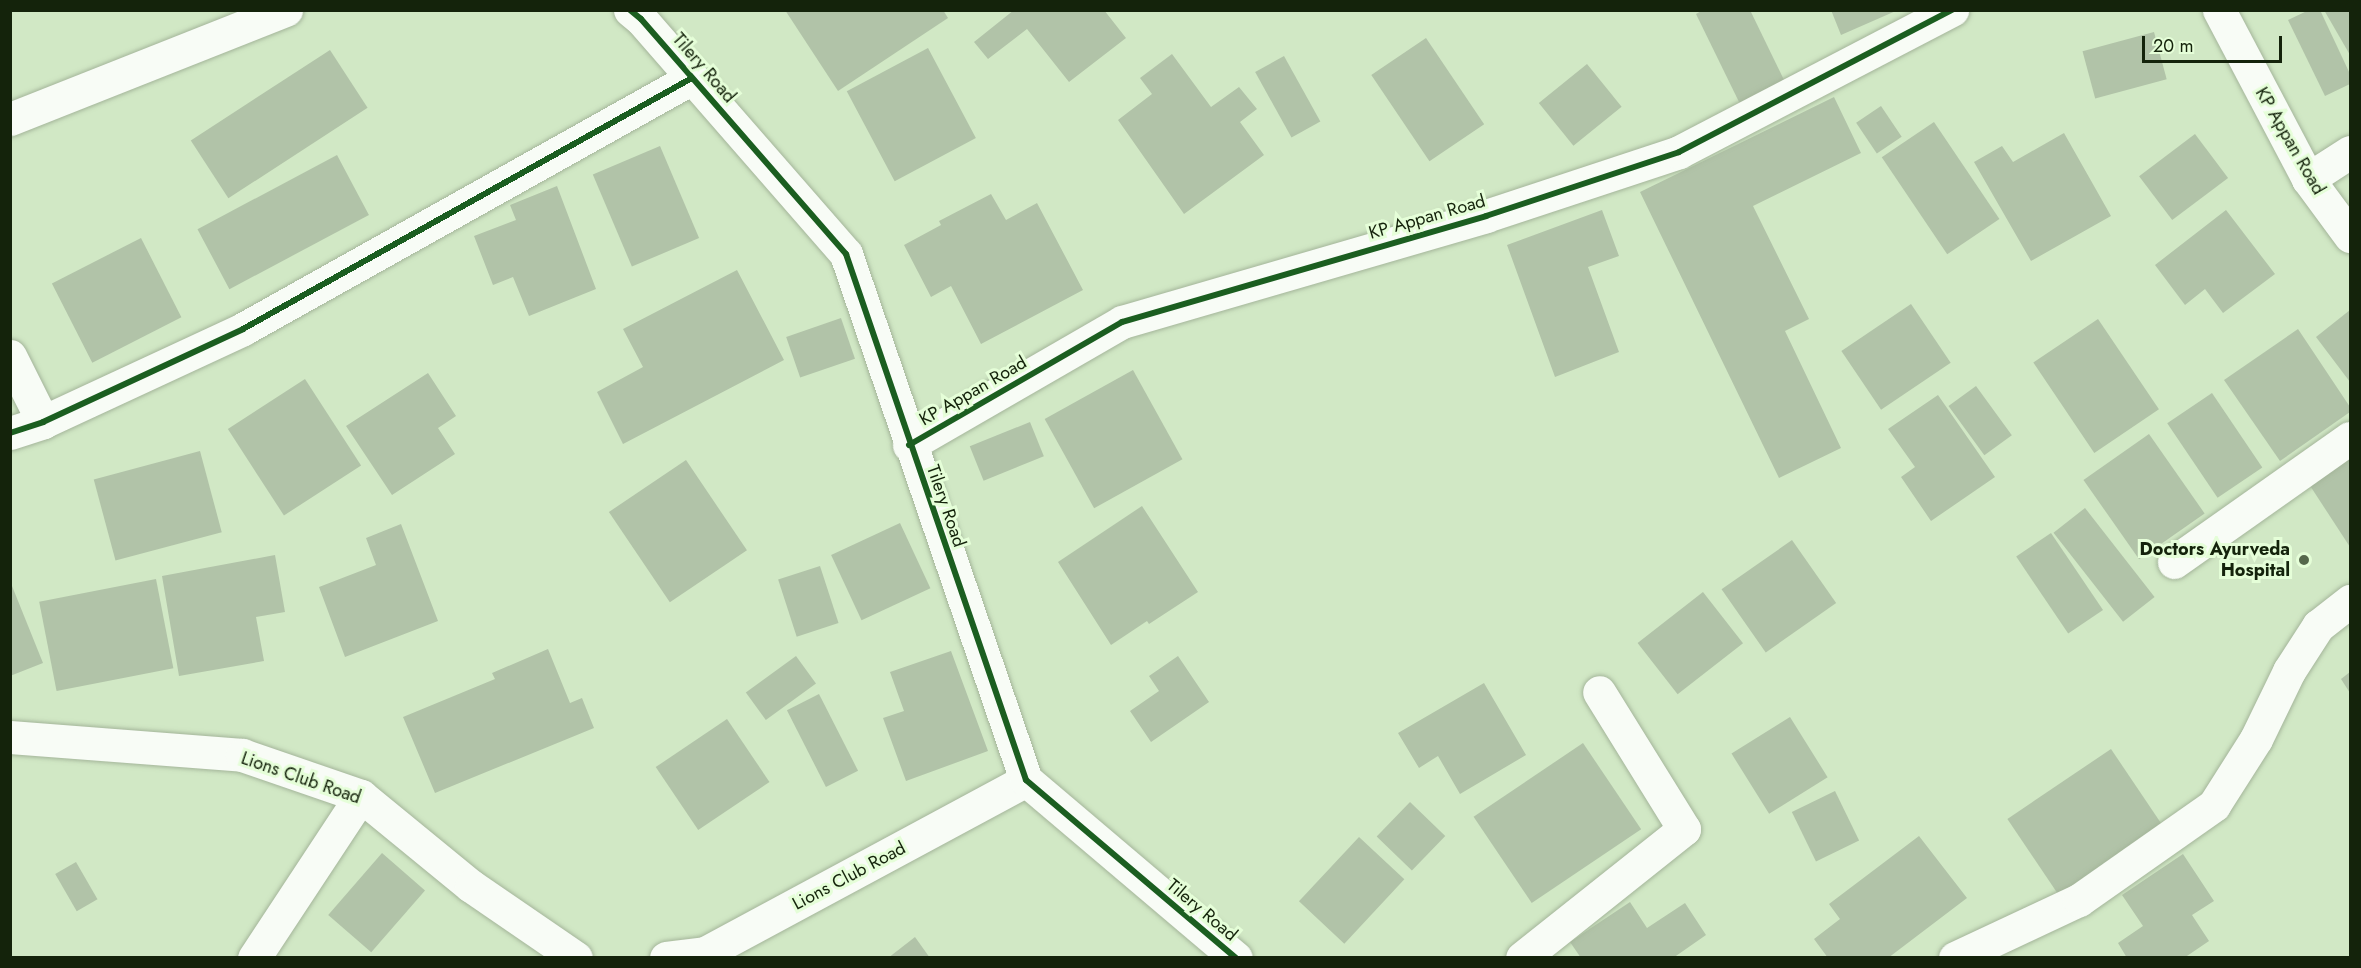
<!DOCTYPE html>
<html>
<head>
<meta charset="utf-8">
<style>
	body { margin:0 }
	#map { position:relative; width:2361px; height:968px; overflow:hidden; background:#d1e8c5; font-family:Jost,sans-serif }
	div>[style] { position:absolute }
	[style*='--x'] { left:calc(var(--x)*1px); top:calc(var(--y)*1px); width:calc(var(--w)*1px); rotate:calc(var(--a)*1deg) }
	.building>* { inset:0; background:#b1c3a8; transform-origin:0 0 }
	.roads { filter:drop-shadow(0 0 2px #a4b59a) drop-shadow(0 0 2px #a4b59a) }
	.minor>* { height:33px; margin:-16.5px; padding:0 16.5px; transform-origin:16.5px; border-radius:16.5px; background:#f8fcf6 }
	.tertiary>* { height:33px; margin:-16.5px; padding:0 16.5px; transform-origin:16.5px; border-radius:16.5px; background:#f8fcf6 }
	.cycleway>* { height:6px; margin:-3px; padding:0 3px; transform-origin:3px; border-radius:3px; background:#1b5e20 }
	.dots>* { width:16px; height:16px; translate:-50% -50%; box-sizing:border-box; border:3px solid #e5fed8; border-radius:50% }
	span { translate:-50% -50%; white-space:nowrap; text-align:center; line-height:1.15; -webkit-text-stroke:6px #e5fed8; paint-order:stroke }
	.street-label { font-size:18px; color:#14230b }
	.poi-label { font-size:18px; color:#14230b; font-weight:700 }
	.right { translate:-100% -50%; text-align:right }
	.frame { position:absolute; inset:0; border:12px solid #14230b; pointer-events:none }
	.scale { position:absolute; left:2142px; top:36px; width:140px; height:27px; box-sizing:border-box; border:3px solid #14230b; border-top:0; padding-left:8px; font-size:18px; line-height:21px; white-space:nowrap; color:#14230b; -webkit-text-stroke:4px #e5fed8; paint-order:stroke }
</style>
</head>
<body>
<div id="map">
	<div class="building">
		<i style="clip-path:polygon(785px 10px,943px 10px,948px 18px,838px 91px)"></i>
		<i style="clip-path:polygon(1014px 10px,1104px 10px,1126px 38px,1069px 82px,1027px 29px,988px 59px,974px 42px)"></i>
		<i style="clip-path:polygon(1703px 10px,1750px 10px,1785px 82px,1740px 104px,1696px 14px)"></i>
		<i style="clip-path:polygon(1831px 10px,1898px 10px,1841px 35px)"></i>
		<i style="clip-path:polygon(2309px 10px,2320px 10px,2350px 74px,2350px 84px,2325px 96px,2288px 20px)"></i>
		<i style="clip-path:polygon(2324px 10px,2350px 10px,2350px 55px)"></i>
		<i style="left:2154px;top:32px;width:49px;height:74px;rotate:75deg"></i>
		<i style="left:1426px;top:38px;width:104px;height:66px;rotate:56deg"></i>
		<i style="left:928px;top:48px;width:102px;height:92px;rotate:62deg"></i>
		<i style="left:330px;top:50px;width:69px;height:166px;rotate:57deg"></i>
		<i style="clip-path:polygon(1172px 54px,1211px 107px,1239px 87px,1257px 109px,1240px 122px,1264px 155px,1184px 214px,1118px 120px,1152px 94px,1140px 78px)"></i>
		<i style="left:1284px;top:56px;width:75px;height:33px;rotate:61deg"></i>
		<i style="left:1587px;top:64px;width:55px;height:62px;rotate:51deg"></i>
		<i style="clip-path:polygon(1834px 97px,1861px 153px,1753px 206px,1809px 319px,1785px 331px,1841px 448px,1779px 478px,1640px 192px)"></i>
		<i style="left:1881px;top:106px;width:37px;height:30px;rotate:56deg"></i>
		<i style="left:1934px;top:122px;width:117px;height:63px;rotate:56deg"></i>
		<i style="clip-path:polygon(2064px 133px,2111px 216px,2031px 261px,1974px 162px,2002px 146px,2013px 162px)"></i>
		<i style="left:2195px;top:134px;width:55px;height:70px;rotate:53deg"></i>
		<i style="left:660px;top:146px;width:100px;height:73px;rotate:67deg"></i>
		<i style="left:337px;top:155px;width:68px;height:158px;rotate:62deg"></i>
		<i style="clip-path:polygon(557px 186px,596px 289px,529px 316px,513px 277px,493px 285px,474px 236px,516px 220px,510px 205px)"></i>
		<i style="clip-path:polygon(991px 194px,1006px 220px,1037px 203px,1083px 290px,981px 344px,951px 286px,931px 297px,904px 245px,941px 225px,939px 221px)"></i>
		<i style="clip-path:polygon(1602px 210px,1619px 256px,1588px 267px,1619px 352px,1555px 377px,1507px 245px)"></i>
		<i style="clip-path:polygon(2226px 210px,2275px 274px,2223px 313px,2205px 289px,2185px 305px,2155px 265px)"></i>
		<i style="left:141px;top:238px;width:89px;height:100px;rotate:63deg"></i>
		<i style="clip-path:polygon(737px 270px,784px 360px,623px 444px,597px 392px,643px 367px,623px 329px)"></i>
		<i style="left:1911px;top:304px;width:71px;height:84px;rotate:56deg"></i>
		<i style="clip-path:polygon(2350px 310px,2350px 382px,2316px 337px)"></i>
		<i style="left:841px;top:318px;width:43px;height:58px;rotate:71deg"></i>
		<i style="left:2098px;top:319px;width:109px;height:78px;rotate:56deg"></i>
		<i style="clip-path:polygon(2298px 329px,2350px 407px,2350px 412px,2280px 461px,2224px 380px)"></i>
		<i style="left:1133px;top:370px;width:102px;height:101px;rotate:61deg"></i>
		<i style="clip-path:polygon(428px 373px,456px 416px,438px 428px,455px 454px,392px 495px,346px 426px)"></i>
		<i style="left:305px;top:379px;width:103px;height:92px;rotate:57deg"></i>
		<i style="left:1976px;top:386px;width:61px;height:34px;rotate:54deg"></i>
		<i style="left:2212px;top:393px;width:90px;height:54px;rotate:56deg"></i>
		<i style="clip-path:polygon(1938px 395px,1995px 477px,1931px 521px,1901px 477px,1915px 467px,1888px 429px)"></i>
		<i style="left:1030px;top:422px;width:37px;height:65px;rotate:68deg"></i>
		<i style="left:2149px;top:434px;width:97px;height:80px;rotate:55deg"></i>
		<i style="left:200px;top:451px;width:84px;height:110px;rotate:75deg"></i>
		<i style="clip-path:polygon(2350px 457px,2350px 547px,2305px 478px)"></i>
		<i style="left:686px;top:460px;width:109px;height:93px;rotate:56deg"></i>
		<i style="clip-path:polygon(1142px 506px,1198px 592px,1149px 624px,1147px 621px,1111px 645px,1058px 562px)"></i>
		<i style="left:2085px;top:508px;width:113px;height:40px;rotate:52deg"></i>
		<i style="left:900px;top:523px;width:72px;height:76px;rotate:65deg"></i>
		<i style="clip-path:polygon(401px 524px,438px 621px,345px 657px,319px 587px,376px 565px,366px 538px)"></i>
		<i style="left:2051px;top:533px;width:93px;height:42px;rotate:56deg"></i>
		<i style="left:1792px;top:540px;width:77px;height:86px;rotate:55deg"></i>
		<i style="clip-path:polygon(275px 555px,285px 612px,256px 617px,264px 661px,179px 676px,162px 576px)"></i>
		<i style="left:820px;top:566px;width:60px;height:44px;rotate:72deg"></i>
		<i style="left:156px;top:579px;width:91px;height:119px;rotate:79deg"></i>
		<i style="clip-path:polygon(10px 581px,43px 663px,10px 676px)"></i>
		<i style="left:1703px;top:592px;width:65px;height:83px;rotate:52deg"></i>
		<i style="clip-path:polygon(548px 649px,570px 703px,582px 698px,594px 728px,435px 793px,403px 717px,495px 679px,492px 673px)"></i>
		<i style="clip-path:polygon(951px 651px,988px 751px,906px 781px,883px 718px,904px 711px,890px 672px)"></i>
		<i style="left:796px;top:656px;width:34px;height:62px;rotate:54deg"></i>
		<i style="clip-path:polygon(1178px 656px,1209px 702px,1151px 742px,1130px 711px,1159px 691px,1149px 676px)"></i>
		<i style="clip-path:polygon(2350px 672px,2350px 693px,2341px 679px)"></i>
		<i style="clip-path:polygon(1484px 683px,1526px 755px,1460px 794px,1438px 756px,1419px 768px,1398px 733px)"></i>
		<i style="left:819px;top:694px;width:86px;height:36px;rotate:63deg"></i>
		<i style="left:1790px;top:717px;width:71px;height:69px;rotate:58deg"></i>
		<i style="left:727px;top:719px;width:76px;height:86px;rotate:56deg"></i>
		<i style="left:1583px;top:743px;width:104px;height:132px;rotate:56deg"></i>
		<i style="left:2111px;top:749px;width:101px;height:125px;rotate:56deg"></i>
		<i style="left:1835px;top:791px;width:55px;height:48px;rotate:64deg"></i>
		<i style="left:1410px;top:802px;width:49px;height:48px;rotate:44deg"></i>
		<i style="clip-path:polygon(1919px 836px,1967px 898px,1888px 958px,1828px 958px,1814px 939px,1840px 919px,1829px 904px)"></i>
		<i style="left:1359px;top:837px;width:62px;height:88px;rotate:43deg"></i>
		<i style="left:382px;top:853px;width:57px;height:82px;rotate:41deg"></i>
		<i style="clip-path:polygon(2183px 854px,2214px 901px,2192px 915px,2209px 941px,2184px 958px,2127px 958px,2118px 943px,2143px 926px,2122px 895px)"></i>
		<i style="left:76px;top:862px;width:43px;height:24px;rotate:60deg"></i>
		<i style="clip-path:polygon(1630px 902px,1647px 928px,1685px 903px,1706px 935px,1673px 958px,1581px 958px,1570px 942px)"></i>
		<i style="clip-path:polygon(915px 937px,930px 958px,888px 958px)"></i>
	</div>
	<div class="roads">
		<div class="minor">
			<i style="--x:2219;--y:10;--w:191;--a:62.2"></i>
			<i style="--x:2308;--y:179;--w:71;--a:53.6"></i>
			<i style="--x:10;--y:119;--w:297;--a:-21.6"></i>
			<i style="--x:2308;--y:179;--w:50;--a:-32.7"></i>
			<i style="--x:10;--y:356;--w:74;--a:63.4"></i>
			<i style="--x:10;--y:433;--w:35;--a:-18"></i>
			<i style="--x:43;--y:422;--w:221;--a:-24.9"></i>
			<i style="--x:243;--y:329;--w:514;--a:-29.21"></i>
			<i style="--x:909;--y:445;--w:246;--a:-30"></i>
			<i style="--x:1122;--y:322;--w:379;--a:-16.2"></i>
			<i style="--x:1486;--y:216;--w:203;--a:-18.3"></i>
			<i style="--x:1679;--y:152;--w:308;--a:-27.5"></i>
			<i style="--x:2174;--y:562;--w:215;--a:-35.2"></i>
			<i style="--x:10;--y:737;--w:233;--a:4.4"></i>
			<i style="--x:242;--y:755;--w:126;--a:19"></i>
			<i style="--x:361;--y:796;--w:142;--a:39.3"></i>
			<i style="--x:471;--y:886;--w:127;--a:34.4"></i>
			<i style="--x:254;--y:958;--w:194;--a:-56.6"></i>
			<i style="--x:666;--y:958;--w:39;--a:-7"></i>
			<i style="--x:705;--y:953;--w:365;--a:-28.3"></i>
			<i style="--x:1522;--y:958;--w:207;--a:-38.5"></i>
			<i style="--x:1684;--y:829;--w:161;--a:-121.8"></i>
			<i style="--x:1955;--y:958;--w:137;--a:-25.1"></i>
			<i style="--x:2079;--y:900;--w:165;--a:-35.1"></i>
			<i style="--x:2214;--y:805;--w:78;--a:-57.5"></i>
			<i style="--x:2256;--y:739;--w:76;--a:-64.1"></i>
			<i style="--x:2289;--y:671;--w:54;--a:-57.2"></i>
			<i style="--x:2318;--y:626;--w:41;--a:-38"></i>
		</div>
		<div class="tertiary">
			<i style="--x:630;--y:10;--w:14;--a:39"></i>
			<i style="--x:641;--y:19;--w:312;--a:48.9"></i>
			<i style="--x:846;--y:254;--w:556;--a:71.11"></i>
			<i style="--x:1026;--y:780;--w:275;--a:40.3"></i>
		</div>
	</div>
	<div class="cycleway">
		<i style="--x:630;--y:10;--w:14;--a:39"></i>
		<i style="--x:641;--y:19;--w:312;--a:48.9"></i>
		<i style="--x:846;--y:254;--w:556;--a:71.11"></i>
		<i style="--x:1026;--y:780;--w:275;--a:40.3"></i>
		<i style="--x:10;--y:433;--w:35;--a:-18"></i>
		<i style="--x:43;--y:422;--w:221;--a:-24.9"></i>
		<i style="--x:243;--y:329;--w:514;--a:-29.21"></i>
		<i style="--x:909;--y:445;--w:246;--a:-30"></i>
		<i style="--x:1122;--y:322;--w:379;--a:-16.2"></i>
		<i style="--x:1486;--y:216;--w:203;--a:-18.3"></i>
		<i style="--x:1679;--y:152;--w:308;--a:-27.5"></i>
	</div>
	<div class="dots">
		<i style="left:2304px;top:560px;background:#56684c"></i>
	</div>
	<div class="street-label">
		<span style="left:704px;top:68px;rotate:49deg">Tilery Road</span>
		<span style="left:2290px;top:141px;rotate:60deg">KP Appan Road</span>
		<span style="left:1427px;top:217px;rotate:-16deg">KP Appan Road</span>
		<span style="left:973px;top:391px;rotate:-30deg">KP Appan Road</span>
		<span style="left:946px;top:506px;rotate:71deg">Tilery Road</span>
		<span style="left:301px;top:778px;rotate:19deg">Lions Club Road</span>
		<span style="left:849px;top:876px;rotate:-28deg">Lions Club Road</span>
		<span style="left:1202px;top:910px;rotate:40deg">Tilery Road</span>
	</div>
	<div class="poi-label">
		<span class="right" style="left:2290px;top:560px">Doctors Ayurveda<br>Hospital</span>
	</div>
	<div class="frame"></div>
	<div class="scale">20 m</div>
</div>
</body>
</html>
